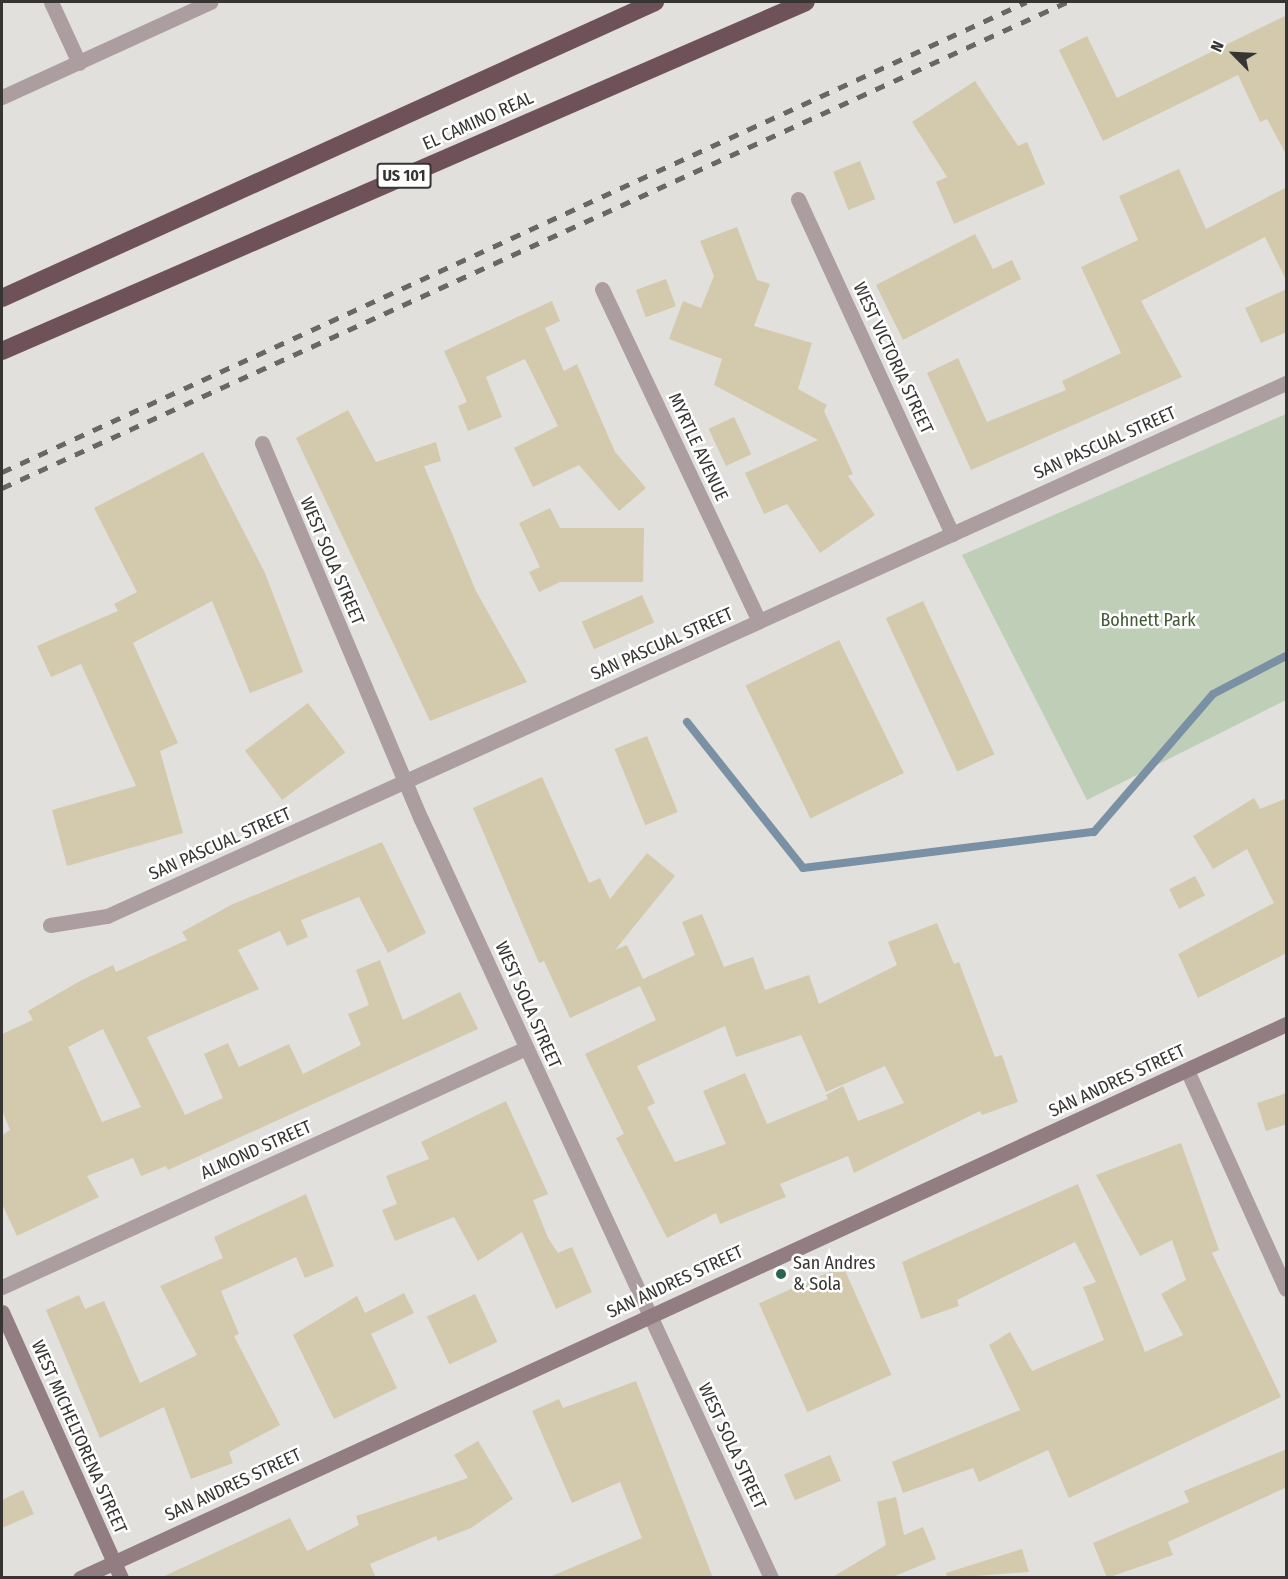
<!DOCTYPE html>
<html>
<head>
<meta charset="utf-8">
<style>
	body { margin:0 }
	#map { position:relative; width:1288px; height:1579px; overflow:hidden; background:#e1e0dc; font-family:"Fira Sans Condensed",sans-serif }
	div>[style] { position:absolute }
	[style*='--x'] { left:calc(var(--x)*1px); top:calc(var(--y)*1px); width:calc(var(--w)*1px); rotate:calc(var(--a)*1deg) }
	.green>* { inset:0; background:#bfceb6 }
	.stream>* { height:8px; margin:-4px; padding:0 4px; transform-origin:4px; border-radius:4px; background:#7a90a5 }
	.building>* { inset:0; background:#d3c9ac; transform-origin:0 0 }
	.street>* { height:15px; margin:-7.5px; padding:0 7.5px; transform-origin:7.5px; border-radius:7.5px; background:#ac9da0 }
	.secondary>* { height:15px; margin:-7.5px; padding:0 7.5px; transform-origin:7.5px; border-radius:7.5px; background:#927d82 }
	.highway>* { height:18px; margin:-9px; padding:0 9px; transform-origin:9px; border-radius:9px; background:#6f5259 }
	.rail>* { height:4.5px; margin-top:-2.25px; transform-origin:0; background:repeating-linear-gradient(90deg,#686765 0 10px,transparent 0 20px) }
	.dots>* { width:16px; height:16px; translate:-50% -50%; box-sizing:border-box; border:3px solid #fff; border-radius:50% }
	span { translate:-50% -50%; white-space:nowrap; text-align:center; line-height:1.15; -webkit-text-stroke:5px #fff; paint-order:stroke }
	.shield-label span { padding:2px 4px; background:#fff; border:2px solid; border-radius:4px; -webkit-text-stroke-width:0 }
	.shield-label { font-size:16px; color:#363534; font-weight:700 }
	.street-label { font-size:18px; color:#363534 }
	.park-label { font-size:18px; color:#415a31 }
	.poi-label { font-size:18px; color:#363534 }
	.left { translate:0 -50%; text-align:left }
	.frame { position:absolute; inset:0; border:3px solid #363534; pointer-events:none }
	.north { position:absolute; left:1204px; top:24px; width:60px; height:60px; -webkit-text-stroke:4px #fff; paint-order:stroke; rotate:294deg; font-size:16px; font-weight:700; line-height:24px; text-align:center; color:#363534 }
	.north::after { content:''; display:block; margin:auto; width:21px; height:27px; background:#363534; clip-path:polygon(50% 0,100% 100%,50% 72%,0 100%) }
</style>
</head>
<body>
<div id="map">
	<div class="green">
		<i style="clip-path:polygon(1286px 414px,1286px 700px,1087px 800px,962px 555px)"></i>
	</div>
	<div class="stream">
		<i style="--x:687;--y:722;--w:186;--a:51.5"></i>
		<i style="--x:803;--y:868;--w:293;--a:-7.1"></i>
		<i style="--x:1094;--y:832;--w:182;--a:-49.2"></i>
		<i style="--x:1213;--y:694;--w:82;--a:-27.5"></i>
	</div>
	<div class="building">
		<i style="clip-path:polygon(1287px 15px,1287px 156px,1267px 119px,1260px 122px,1238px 75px,1103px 141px,1059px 50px,1087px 36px,1117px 98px)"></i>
		<i style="clip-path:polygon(975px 81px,1018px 146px,1027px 142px,1045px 184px,954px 224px,936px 182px,947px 177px,912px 122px)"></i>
		<i style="left:860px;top:161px;width:41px;height:29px;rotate:68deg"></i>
		<i style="clip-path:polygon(1179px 169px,1206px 229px,1287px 187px,1287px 282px,1265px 237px,1141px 301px,1182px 377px,971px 470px,927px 373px,958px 358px,987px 422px,1066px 390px,1062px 381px,1121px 353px,1081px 267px,1138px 240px,1119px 196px)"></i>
		<i style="clip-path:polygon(737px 227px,757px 280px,770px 284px,754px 326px,812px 343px,798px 389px,827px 405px,824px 411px,853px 474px,848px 476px,875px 515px,820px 553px,787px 504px,764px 514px,745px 473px,818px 440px,714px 385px,722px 359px,669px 339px,683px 301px,701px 308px,714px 276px,700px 241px)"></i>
		<i style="clip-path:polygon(975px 234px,993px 269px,1012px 260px,1021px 279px,903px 340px,876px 285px)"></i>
		<i style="left:666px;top:279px;width:29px;height:32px;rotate:70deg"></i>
		<i style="clip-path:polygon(1287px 289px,1287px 332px,1261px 343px,1245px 308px)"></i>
		<i style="clip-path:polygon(552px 301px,560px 321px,545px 328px,564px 371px,577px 364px,615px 452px,646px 488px,619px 511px,579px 465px,533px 487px,514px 448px,558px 426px,525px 359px,486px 377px,502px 417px,468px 431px,458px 406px,467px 402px,444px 351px)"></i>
		<i style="clip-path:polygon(348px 410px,376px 462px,436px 442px,441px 461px,424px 466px,476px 591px,527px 682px,430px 721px,296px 438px)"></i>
		<i style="left:734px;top:417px;width:41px;height:28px;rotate:65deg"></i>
		<i style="clip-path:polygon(203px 452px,265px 573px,303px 672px,250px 693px,212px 601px,133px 643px,178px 743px,160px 751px,183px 833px,67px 866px,52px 810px,136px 786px,81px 664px,51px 677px,37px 646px,118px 611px,114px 604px,137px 592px,94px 508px)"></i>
		<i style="clip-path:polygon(550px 508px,560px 528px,644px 528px,643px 582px,560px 582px,539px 592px,529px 572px,540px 567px,519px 523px)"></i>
		<i style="left:642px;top:595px;width:30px;height:66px;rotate:66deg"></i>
		<i style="left:923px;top:601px;width:169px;height:41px;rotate:65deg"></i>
		<i style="left:839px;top:640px;width:148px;height:104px;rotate:64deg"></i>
		<i style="left:308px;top:703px;width:62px;height:79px;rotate:53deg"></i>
		<i style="left:647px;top:736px;width:82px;height:35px;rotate:68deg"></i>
		<i style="clip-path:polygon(evenodd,542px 777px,589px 883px,600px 878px,610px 899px,647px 853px,675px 876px,615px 950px,627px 945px,643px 979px,695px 955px,682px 922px,702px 914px,724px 967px,753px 957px,765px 990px,809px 975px,819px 1004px,897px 965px,888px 942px,937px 923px,954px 964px,959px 962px,995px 1057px,1002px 1055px,1018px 1102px,982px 1115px,980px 1111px,854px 1173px,848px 1156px,780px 1184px,786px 1197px,720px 1224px,716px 1213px,667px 1238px,616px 1138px,624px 1134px,585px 1054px,656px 1020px,640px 986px,570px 1018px,544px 961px,539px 963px,473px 808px,542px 777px,725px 1026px,736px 1057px,801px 1035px,826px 1092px,885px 1066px,904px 1103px,858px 1121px,843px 1086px,826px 1095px,828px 1099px,767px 1124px,745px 1073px,703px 1091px,726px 1144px,675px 1162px,647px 1107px,655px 1103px,637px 1066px,725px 1026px)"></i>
		<i style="clip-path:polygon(1254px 798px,1260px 809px,1287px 798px,1287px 953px,1198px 998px,1178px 954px,1274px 903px,1247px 849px,1213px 869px,1193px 836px)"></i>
		<i style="clip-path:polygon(evenodd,382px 842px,426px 933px,388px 953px,359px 897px,301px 920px,308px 937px,287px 946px,280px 931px,238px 950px,259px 989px,147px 1037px,185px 1115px,223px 1098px,204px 1054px,228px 1043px,239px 1067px,289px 1044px,303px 1074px,361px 1045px,348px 1014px,369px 1005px,356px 970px,380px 960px,403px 1020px,460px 992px,478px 1029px,168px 1170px,166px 1166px,141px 1176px,133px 1158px,87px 1176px,99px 1197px,17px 1236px,2px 1204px,2px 1135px,10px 1130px,2px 1110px,2px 1034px,33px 1020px,28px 1011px,80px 981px,113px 965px,116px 972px,187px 940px,182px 932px,231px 905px,382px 842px,103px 1029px,141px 1107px,102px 1122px,68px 1047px,103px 1029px)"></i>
		<i style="left:1195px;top:876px;width:22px;height:29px;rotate:63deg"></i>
		<i style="clip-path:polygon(1287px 1093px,1287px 1124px,1266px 1131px,1257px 1103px)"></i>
		<i style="clip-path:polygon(506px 1101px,548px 1194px,533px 1200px,548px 1238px,558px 1253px,572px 1247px,592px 1292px,556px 1309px,522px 1232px,478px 1261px,454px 1217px,395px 1241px,382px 1210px,397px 1204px,386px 1176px,429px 1159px,421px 1142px)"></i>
		<i style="clip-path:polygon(1181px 1143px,1219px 1250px,1212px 1253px,1281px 1397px,1069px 1498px,1048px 1450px,979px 1482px,973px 1468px,903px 1493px,892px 1462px,1020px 1410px,989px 1345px,1010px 1332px,1032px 1371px,1104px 1340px,1083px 1287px,1096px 1282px,1075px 1242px,957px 1300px,959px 1306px,921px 1319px,902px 1262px,1078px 1184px,1145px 1352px,1183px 1335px,1161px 1294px,1186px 1280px,1172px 1240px,1140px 1256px,1096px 1175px)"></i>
		<i style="clip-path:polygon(306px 1194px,334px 1266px,305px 1278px,296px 1257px,221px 1291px,239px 1334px,234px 1336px,280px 1425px,229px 1452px,233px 1463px,191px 1479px,164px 1407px,100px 1438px,46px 1310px,79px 1295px,85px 1309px,104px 1301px,140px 1383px,197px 1355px,160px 1286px,223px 1258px,214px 1237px)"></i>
		<i style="left:843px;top:1266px;width:119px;height:92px;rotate:66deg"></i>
		<i style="clip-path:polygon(404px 1293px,414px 1313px,371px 1334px,397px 1388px,334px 1419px,293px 1335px,357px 1296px,365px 1313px)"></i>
		<i style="left:475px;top:1294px;width:53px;height:53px;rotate:65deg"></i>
		<i style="clip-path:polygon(636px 1381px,713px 1578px,547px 1578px,642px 1538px,620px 1482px,572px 1503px,532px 1411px,559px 1399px,563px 1408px)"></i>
		<i style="clip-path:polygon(478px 1441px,513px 1499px,471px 1528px,438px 1541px,436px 1536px,370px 1564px,376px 1578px,160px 1578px,290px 1518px,307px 1551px,359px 1525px,356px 1516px,468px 1478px,454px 1455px)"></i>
		<i style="clip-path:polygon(1287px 1449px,1287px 1487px,1168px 1542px,1173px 1555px,1107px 1578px,1093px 1543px,1189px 1502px,1184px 1491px)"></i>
		<i style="left:830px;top:1455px;width:28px;height:50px;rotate:67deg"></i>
		<i style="clip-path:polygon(23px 1490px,34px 1514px,2px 1528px,2px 1500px)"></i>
		<i style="clip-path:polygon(896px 1497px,904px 1535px,923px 1527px,936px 1559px,890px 1578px,831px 1578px,886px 1545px,877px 1502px)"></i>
		<i style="clip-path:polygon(1022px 1549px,1029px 1572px,947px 1578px,946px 1573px)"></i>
	</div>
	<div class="street">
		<i style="--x:51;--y:2;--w:67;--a:65.3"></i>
		<i style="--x:2;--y:97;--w:229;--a:-24.5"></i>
		<i style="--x:798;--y:199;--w:369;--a:65.3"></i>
		<i style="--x:602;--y:289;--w:367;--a:64.7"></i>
		<i style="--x:262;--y:443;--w:408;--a:67.1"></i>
		<i style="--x:421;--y:819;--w:836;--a:65.24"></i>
		<i style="--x:50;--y:925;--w:58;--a:-9"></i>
		<i style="--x:107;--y:916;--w:1294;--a:-24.33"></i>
		<i style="--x:1187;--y:1070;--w:240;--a:65.7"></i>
		<i style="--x:2;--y:1287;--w:576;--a:-24.52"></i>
	</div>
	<div class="secondary">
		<i style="--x:2;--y:1312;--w:291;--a:65.9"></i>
		<i style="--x:80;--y:1578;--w:1327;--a:-24.67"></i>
	</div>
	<div class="highway">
		<i style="--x:2;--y:298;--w:717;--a:-24.38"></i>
		<i style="--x:2;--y:351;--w:876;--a:-23.46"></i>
	</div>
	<div class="rail">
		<i style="--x:2;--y:472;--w:1127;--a:-24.65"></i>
		<i style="--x:2;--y:488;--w:1171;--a:-24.53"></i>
	</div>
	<div class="dots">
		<i style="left:781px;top:1274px;background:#296651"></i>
	</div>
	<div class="shield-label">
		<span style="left:404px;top:176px">US 101</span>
	</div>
	<div class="street-label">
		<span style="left:478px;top:121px;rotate:-24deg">EL CAMINO REAL</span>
		<span style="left:893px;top:358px;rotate:65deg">WEST VICTORIA STREET</span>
		<span style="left:1105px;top:443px;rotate:-24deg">SAN PASCUAL STREET</span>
		<span style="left:698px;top:447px;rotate:65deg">MYRTLE AVENUE</span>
		<span style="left:332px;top:561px;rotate:67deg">WEST SOLA STREET</span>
		<span style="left:662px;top:644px;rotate:-24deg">SAN PASCUAL STREET</span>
		<span style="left:220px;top:844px;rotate:-24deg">SAN PASCUAL STREET</span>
		<span style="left:528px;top:1005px;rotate:66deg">WEST SOLA STREET</span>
		<span style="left:1117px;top:1081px;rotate:-25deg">SAN ANDRES STREET</span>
		<span style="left:256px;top:1150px;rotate:-24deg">ALMOND STREET</span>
		<span style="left:675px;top:1282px;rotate:-25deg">SAN ANDRES STREET</span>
		<span style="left:79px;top:1437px;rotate:66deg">WEST MICHELTORENA STREET</span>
		<span style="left:732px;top:1446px;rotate:65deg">WEST SOLA STREET</span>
		<span style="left:233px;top:1485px;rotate:-25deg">SAN ANDRES STREET</span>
	</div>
	<div class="park-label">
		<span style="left:1148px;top:620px">Bohnett Park</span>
	</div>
	<div class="poi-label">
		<span class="left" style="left:793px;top:1274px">San Andres<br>&amp; Sola</span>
	</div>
	<div class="frame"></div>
	<div class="north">N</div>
</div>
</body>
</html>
